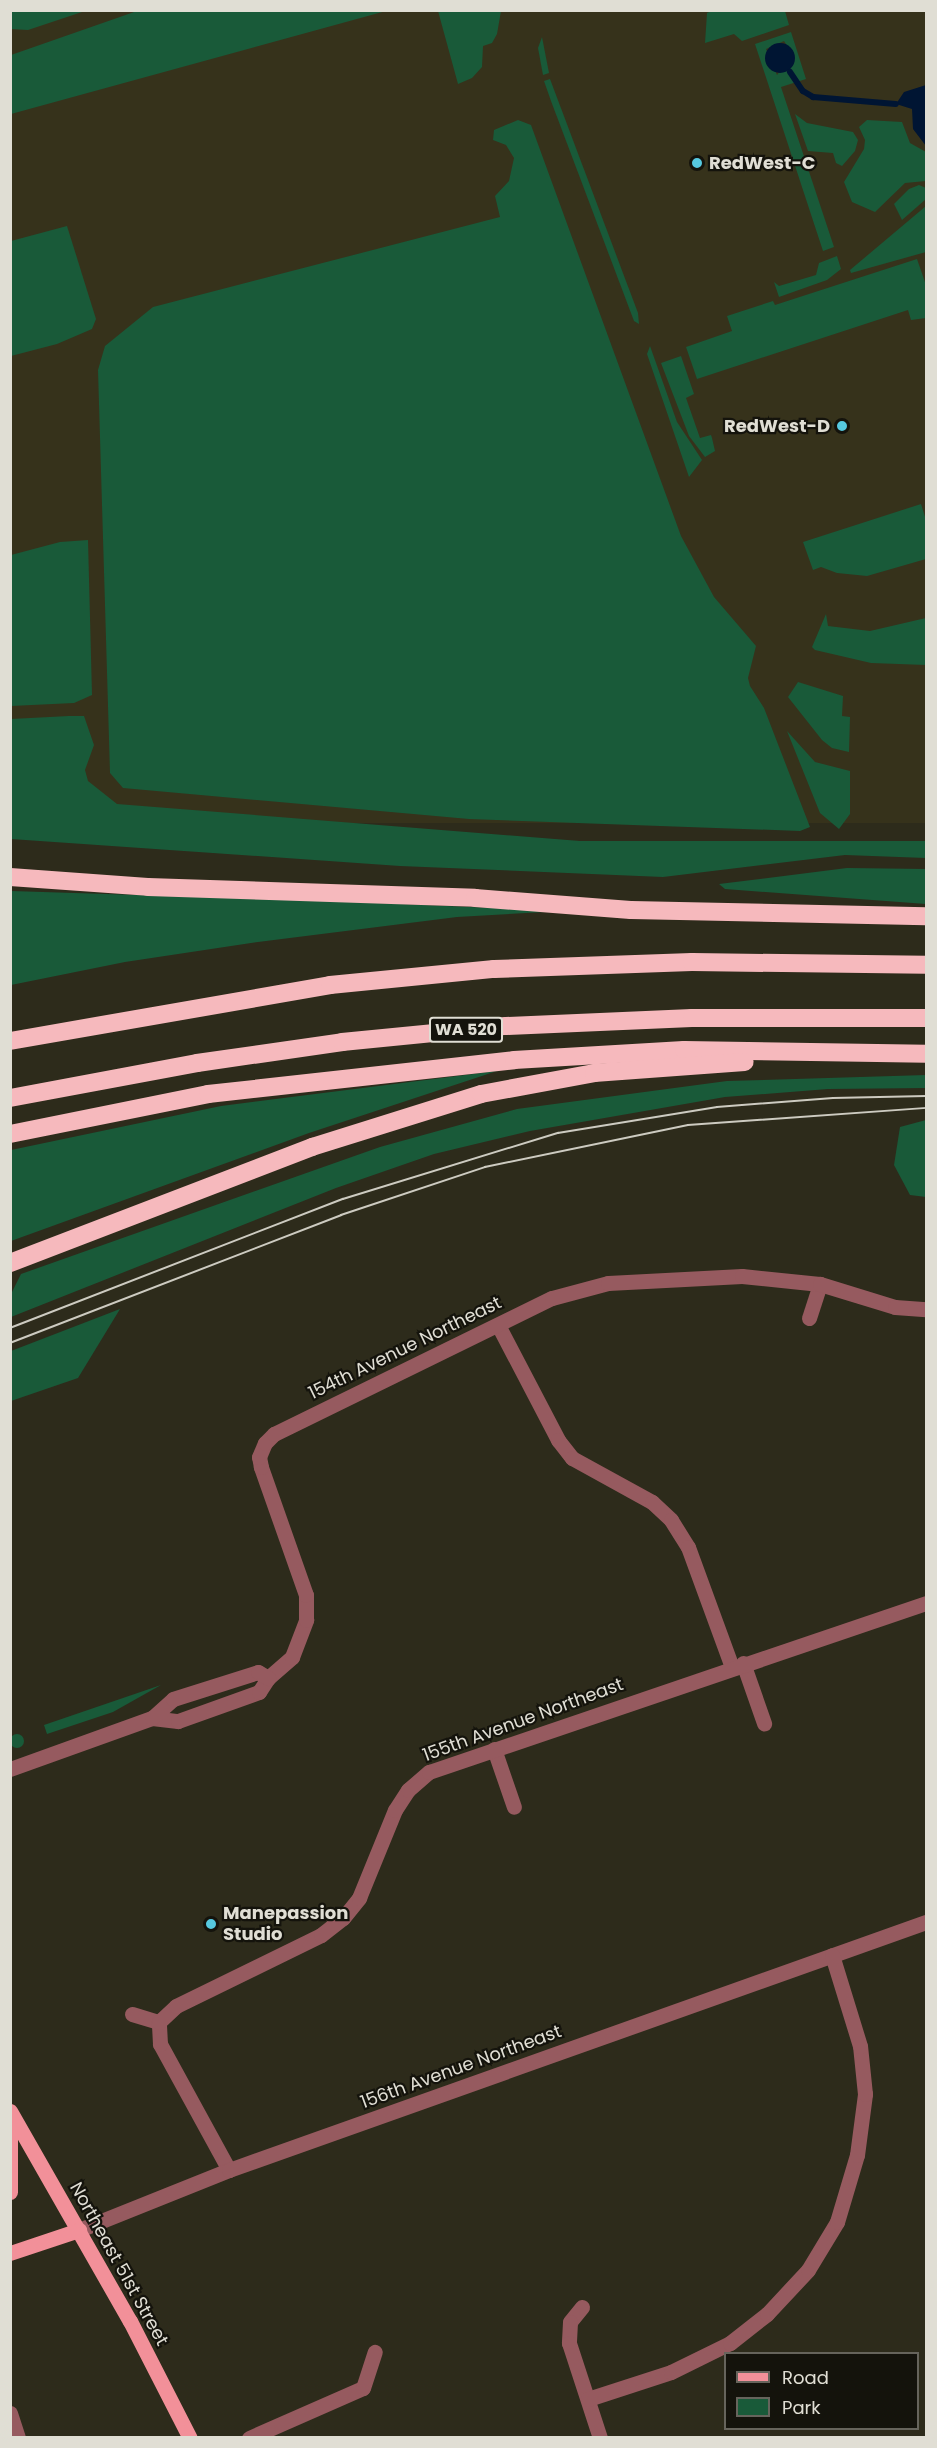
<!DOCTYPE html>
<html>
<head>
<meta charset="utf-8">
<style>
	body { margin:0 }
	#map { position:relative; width:937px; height:2448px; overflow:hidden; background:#2d2b1b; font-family:Poppins,sans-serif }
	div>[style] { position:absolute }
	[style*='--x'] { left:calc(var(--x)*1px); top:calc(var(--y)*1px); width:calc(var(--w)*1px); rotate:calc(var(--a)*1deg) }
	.built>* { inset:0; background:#36321b; transform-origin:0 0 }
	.green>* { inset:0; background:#195a39 }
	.round { border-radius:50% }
	.water>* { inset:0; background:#001533 }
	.stream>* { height:6px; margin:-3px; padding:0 3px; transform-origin:3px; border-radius:3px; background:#001533 }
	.minor>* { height:15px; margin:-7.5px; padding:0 7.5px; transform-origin:7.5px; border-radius:7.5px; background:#965a5f }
	.major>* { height:15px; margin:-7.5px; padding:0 7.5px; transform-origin:7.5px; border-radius:7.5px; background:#f29099 }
	.highway>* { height:18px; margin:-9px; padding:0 9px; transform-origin:9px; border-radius:9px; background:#f6b9bd }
	.tram>* { height:1.5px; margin:-0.75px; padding:0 0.75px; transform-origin:0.75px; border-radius:0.75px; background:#cdcbc1 }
	.dots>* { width:16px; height:16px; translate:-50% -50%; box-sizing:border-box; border:3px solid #14130c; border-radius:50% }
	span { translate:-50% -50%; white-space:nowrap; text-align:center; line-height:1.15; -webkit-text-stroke:4.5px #14130c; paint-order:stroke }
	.shield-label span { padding:2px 4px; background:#14130c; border:2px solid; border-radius:4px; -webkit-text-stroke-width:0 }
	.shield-label { font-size:16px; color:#e0ded4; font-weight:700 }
	.poi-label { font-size:18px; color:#e0ded4; font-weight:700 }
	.left { translate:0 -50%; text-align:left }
	.right { translate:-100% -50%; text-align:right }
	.street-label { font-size:18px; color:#e0ded4 }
	.frame { position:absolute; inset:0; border:12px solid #e0ded4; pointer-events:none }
	.legend { position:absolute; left:724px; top:2352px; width:195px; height:78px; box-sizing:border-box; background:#14130c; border:2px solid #66645c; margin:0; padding:8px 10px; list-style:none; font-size:18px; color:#e0ded4 }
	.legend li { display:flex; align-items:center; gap:12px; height:30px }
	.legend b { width:30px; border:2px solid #66645c }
</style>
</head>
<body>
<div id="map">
	<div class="built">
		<i style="left:11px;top:11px;width:915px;height:812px"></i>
	</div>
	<div class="green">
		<i style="clip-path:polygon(713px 10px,785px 11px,789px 25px,742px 41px,734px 34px,705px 43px,707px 13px)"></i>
		<i style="clip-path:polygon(10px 11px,11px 10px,85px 11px,28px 30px,11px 29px)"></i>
		<i style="clip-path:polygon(137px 11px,137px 10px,386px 11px,11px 114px,11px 55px)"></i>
		<i style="clip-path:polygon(438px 11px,501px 11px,497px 34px,492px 43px,483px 46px,482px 67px,472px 78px,458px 84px)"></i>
		<i style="clip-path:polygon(evenodd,791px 32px,806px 79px,781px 87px,834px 247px,823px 251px,755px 44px,791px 32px,784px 41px,793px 55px,777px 75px,766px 49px,784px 41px)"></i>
		<i style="clip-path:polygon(542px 37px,549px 73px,543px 75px,538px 48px)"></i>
		<i style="clip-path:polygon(550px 79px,638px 313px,639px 324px,634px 321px,551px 101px,544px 81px)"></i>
		<i style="clip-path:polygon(795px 114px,807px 123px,853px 132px,858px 140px,855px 151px,842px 166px,836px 163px,833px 153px,808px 151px)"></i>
		<i style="clip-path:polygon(518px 120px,531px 125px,681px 536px,714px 597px,756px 646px,748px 678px,750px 686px,764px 708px,810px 827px,800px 831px,469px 819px,123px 788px,110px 773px,98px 370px,105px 346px,153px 307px,500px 217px,495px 196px,509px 181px,514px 158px,506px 145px,493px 140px,494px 130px)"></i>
		<i style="clip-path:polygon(867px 120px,902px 122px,910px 143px,926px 152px,926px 181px,905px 183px,875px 212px,852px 202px,844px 182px,864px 149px,865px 140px,859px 127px)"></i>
		<i style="clip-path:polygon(919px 185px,926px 188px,926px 199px,902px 220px,894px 204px,909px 189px)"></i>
		<i style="clip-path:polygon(926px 206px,926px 252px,851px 273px,850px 270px)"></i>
		<i style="clip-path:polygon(67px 226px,96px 319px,92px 329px,57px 344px,11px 356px,11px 241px)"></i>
		<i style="clip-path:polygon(837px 256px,841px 269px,827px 280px,779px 297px,774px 282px,779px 286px,816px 275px,819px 263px)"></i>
		<i style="clip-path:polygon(917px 259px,926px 285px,926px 318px,911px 320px,908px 310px,697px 379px,686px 347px,732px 331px,727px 316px,773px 301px,775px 305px)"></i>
		<i style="clip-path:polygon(650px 346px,677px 422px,702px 460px,689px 477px,647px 354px)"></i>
		<i style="clip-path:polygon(681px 356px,694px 394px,686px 398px,700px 438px,711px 435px,712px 438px,715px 451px,705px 457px,689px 436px,661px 363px)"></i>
		<i style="clip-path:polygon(921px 504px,926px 520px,926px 559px,867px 576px,837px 573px,821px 567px,813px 570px,803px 542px)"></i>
		<i style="clip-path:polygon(88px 540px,92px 695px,74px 703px,11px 706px,11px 555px,60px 542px)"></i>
		<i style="clip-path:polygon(826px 614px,828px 626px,870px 631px,926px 618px,926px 665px,871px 663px,815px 650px,812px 647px)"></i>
		<i style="clip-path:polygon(798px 682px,843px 696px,842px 716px,850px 717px,849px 752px,832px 748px,822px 740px,788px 697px)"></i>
		<i style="clip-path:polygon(69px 716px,84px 716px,94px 745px,85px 770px,88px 781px,117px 804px,580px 841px,926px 841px,926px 858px,845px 855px,663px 877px,400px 866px,11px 839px,11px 719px)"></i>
		<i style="clip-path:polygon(787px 731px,815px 762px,850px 771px,850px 814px,839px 829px,820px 813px)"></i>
		<i style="clip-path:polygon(847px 868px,926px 869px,926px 904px,725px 889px,719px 884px)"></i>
		<i style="clip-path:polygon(11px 891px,331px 901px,563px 911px,457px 917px,251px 943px,125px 962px,11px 985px)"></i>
		<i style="clip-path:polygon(497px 1071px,309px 1133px,11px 1241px,11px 1150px,221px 1106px)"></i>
		<i style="clip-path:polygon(926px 1075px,926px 1088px,828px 1089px,725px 1097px,530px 1131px,434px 1154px,336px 1188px,11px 1317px,11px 1294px,21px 1274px,380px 1147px,517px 1109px,727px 1081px)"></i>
		<i style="clip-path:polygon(926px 1120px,926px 1197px,910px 1195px,894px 1165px,900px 1127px)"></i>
		<i style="clip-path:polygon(120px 1309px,78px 1378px,11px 1401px,11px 1351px)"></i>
		<i style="clip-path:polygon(161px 1685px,113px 1712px,47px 1734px,44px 1725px)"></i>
		<i class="round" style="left:10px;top:1734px;width:14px;height:14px"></i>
	</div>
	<div class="water">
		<i class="round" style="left:765px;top:43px;width:30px;height:30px"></i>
		<i style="clip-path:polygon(926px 85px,926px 84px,926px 146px,913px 129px,912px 109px,896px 104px,904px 92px)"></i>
	</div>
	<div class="stream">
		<i style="--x:790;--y:72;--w:23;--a:56"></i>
		<i style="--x:803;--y:91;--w:12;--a:31"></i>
		<i style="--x:813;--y:97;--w:83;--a:4.8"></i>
	</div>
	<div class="minor">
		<i style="--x:809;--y:1318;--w:36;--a:-72"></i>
		<i style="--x:498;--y:1325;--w:130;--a:62.4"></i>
		<i style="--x:558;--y:1440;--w:23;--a:52"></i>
		<i style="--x:572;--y:1458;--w:91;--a:28.8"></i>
		<i style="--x:652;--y:1502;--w:26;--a:43"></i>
		<i style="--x:671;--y:1520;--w:32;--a:58"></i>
		<i style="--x:688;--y:1547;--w:128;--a:69.9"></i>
		<i style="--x:743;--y:1663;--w:64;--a:70.7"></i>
		<i style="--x:152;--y:1718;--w:26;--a:7"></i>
		<i style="--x:178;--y:1721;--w:86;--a:-19.7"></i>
		<i style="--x:259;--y:1692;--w:17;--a:-57"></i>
		<i style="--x:268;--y:1678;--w:32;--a:-41"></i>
		<i style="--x:292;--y:1657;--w:40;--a:-69"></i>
		<i style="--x:306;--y:1620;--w:25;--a:-90"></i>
		<i style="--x:306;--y:1595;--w:136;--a:-109.4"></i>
		<i style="--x:261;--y:1467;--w:10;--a:-101"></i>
		<i style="--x:259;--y:1457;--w:15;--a:-67"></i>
		<i style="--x:265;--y:1443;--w:13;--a:-45"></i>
		<i style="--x:274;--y:1434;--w:309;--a:-26.1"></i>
		<i style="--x:552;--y:1298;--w:58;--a:-15"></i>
		<i style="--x:608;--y:1283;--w:134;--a:-3"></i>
		<i style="--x:742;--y:1276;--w:78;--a:5.9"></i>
		<i style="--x:820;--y:1284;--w:78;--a:17"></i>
		<i style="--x:895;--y:1307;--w:31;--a:4"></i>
		<i style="--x:494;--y:1749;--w:61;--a:71"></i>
		<i style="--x:10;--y:1769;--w:151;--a:-19.8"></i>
		<i style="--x:152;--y:1718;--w:28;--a:-42"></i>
		<i style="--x:173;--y:1699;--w:89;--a:-17.6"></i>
		<i style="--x:258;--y:1672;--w:12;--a:31"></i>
		<i style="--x:132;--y:2014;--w:28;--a:17"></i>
		<i style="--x:229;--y:2170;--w:144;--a:-118.7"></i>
		<i style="--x:160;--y:2044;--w:22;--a:-93"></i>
		<i style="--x:159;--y:2022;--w:23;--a:-43"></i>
		<i style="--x:176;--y:2006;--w:161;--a:-26.1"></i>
		<i style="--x:321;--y:1935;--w:28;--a:-38"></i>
		<i style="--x:343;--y:1918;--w:26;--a:-51"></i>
		<i style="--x:359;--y:1898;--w:95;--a:-67.8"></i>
		<i style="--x:395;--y:1810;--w:24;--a:-57"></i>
		<i style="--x:408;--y:1790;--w:28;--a:-41"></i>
		<i style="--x:429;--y:1772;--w:525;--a:-18.78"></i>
		<i style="--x:79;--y:2230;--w:162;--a:-21.8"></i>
		<i style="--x:229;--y:2170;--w:740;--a:-19.59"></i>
		<i style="--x:582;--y:2307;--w:19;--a:129"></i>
		<i style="--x:570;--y:2322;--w:21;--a:93"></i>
		<i style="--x:569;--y:2343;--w:100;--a:71.9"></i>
		<i style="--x:588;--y:2399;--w:87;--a:-18"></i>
		<i style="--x:671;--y:2372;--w:66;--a:-26.2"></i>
		<i style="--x:730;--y:2343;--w:47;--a:-38.1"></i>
		<i style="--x:767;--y:2314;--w:60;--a:-47"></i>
		<i style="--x:808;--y:2270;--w:56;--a:-58.9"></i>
		<i style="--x:837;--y:2222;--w:70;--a:-73.4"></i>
		<i style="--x:857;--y:2155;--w:62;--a:-82.5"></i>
		<i style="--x:865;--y:2094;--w:48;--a:-95.9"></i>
		<i style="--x:860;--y:2046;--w:95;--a:-107.1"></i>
		<i style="--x:10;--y:2413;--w:26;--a:72"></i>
		<i style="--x:249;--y:2438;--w:124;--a:-23.7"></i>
		<i style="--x:363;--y:2388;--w:38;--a:-72"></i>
	</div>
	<div class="major">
		<i style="--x:10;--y:2111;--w:242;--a:60.3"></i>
		<i style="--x:130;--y:2321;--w:131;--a:62.9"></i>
		<i style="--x:10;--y:2132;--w:60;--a:90"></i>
		<i style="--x:10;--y:2253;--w:73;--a:-18.4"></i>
	</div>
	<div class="highway">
		<i style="--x:10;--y:877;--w:138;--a:4.1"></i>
		<i style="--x:148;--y:887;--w:327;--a:1.9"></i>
		<i style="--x:475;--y:898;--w:156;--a:4.4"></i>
		<i style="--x:631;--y:910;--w:295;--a:1.2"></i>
		<i style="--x:10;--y:1041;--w:325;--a:-9.9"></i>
		<i style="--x:330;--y:985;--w:165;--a:-5.6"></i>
		<i style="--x:494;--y:969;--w:198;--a:-2"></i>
		<i style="--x:692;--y:962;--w:234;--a:0.7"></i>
		<i style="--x:10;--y:1098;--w:190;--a:-10.6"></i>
		<i style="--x:197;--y:1063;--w:147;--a:-8.2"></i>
		<i style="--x:342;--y:1042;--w:165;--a:-5.6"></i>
		<i style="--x:506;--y:1026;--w:186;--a:-2.5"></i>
		<i style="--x:692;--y:1018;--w:234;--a:0"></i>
		<i style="--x:10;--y:1134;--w:202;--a:-11.4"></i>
		<i style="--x:208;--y:1094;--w:308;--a:-6.3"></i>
		<i style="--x:514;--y:1060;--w:170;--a:-3.4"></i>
		<i style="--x:684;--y:1050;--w:242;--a:0.9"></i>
		<i style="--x:10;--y:1263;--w:324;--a:-21"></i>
		<i style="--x:312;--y:1147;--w:177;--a:-17.4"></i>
		<i style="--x:481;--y:1094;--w:115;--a:-10.5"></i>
		<i style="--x:594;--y:1073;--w:151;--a:-4.2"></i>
	</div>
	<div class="tram">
		<i style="--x:10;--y:1328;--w:357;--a:-21.2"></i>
		<i style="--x:343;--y:1199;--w:225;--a:-17.1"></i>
		<i style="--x:558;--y:1133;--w:161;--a:-9.3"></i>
		<i style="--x:717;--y:1107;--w:116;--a:-4.4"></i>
		<i style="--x:833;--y:1098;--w:93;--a:-1.2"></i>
		<i style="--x:10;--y:1343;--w:355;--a:-21.1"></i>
		<i style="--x:341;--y:1215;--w:152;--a:-18.4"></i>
		<i style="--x:485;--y:1167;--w:207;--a:-11.7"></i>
		<i style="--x:688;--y:1125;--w:239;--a:-4.1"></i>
	</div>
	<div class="dots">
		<i style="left:697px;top:163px;background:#56c9e0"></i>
		<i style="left:842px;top:426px;background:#56c9e0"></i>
		<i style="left:211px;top:1924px;background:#56c9e0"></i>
	</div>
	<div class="shield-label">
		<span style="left:466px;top:1030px">WA 520</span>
	</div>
	<div class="poi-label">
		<span class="left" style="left:709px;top:163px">RedWest-C</span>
		<span class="right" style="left:830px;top:426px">RedWest-D</span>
		<span class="left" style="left:223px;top:1924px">Manepassion<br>Studio</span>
	</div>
	<div class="street-label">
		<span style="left:405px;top:1348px;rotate:-26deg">154th Avenue Northeast</span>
		<span style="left:523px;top:1720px;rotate:-20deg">155th Avenue Northeast</span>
		<span style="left:461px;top:2067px;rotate:-20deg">156th Avenue Northeast</span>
		<span style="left:119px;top:2264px;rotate:61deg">Northeast 51st Street</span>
	</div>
	<div class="frame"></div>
	<ul class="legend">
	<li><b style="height:8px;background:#f29099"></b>Road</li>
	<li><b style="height:16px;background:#195a39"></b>Park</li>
	</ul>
</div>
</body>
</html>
